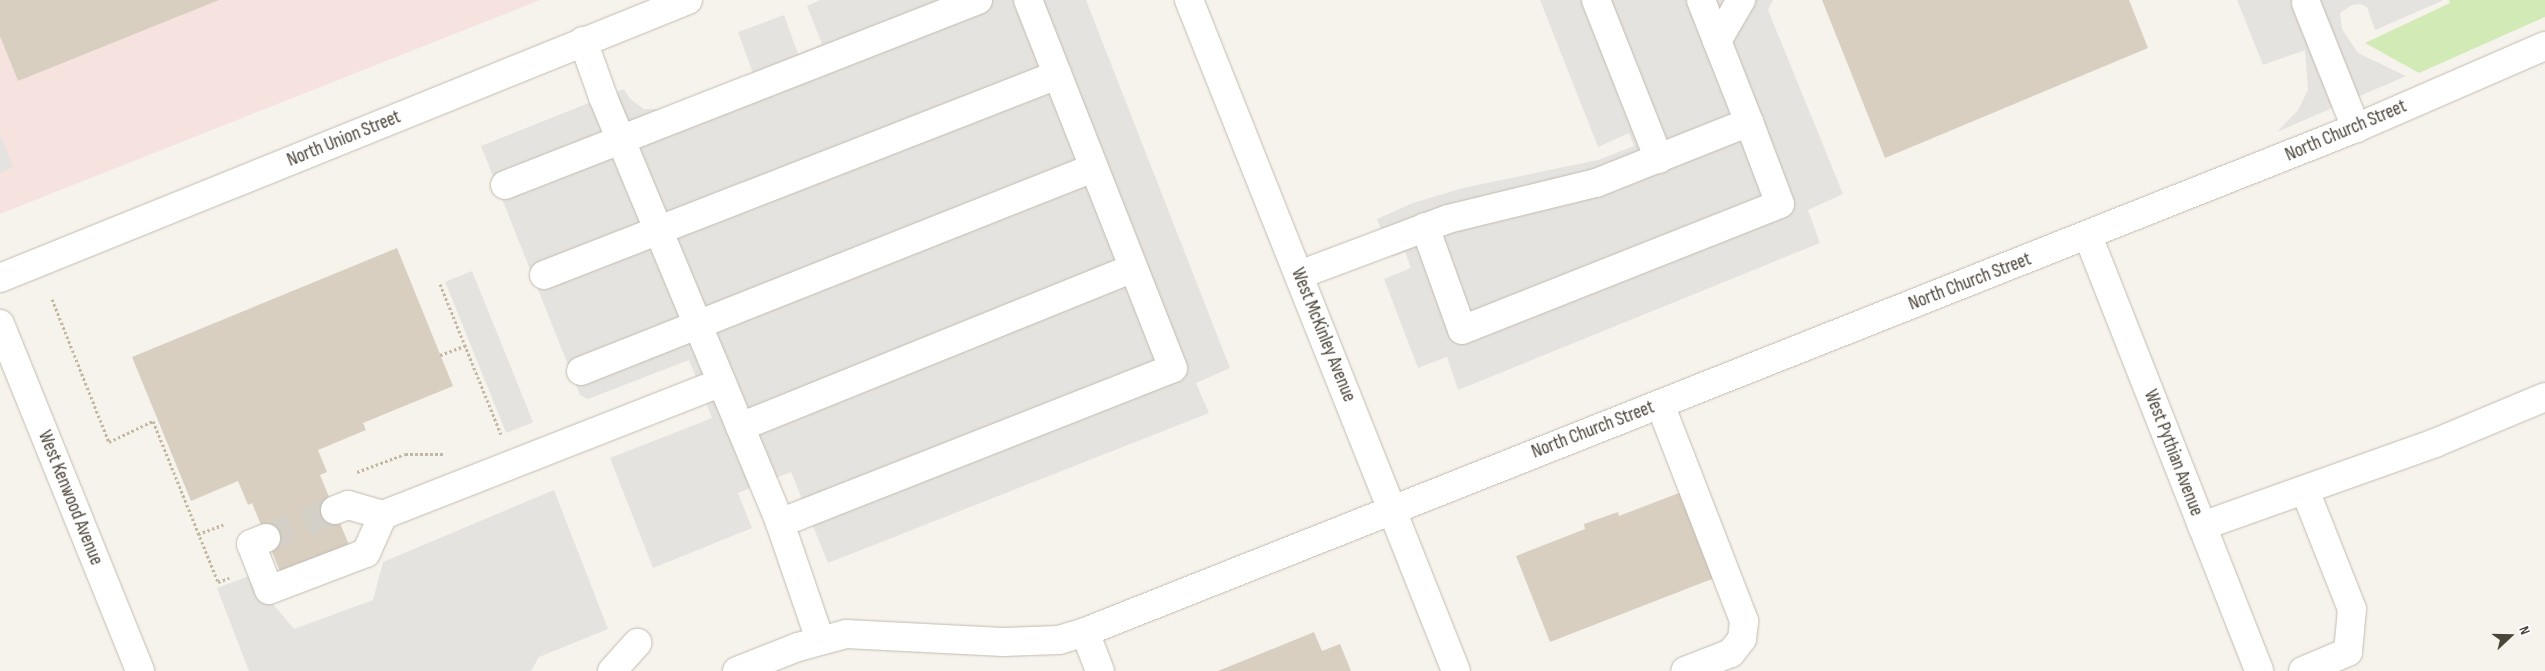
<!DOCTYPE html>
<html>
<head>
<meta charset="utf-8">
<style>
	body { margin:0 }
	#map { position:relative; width:2545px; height:671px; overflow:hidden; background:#f6f3ec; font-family:"Sofia Sans Condensed",sans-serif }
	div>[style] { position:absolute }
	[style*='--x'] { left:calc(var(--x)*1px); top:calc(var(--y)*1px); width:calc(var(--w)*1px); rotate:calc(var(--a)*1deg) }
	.medical>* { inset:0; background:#f6e3e0 }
	.green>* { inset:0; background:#d2eab5 }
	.parking>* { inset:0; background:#e5e3e0; transform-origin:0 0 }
	.building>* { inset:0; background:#d8cfc1 }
	.minor-tunnel>* { height:28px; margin-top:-14px; transform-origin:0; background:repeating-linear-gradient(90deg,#d4d0c8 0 28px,transparent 0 42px) }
	.path>* { height:3px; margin-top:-1.5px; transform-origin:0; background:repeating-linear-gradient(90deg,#c4b79f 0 2.5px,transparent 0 5px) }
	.roads { filter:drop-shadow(0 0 1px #c2bbae) drop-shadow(0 0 1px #c2bbae) }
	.minor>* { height:28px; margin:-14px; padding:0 14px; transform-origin:14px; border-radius:14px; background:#fff }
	span { translate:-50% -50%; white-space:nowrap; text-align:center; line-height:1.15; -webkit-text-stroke:5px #fff; paint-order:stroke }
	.street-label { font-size:19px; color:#4b4439 }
	.north { position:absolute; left:2485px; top:611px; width:50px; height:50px; -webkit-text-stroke:4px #fff; paint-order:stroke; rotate:69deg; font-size:14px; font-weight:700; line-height:20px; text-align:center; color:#4b4439 }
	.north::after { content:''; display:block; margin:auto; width:18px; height:22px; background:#4b4439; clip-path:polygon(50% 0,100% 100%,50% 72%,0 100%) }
</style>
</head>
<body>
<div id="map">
	<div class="medical">
		<i style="clip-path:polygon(0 0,540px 0,0 214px)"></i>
	</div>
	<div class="green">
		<i style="clip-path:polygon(2449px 0,2545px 0,2545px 17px,2419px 73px,2365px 43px,2450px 3px)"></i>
	</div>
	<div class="parking">
		<i style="clip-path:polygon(820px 0,1086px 0,1230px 368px,1196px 383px,1209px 413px,828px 563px,791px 472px,738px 493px,752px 528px,653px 568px,610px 458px,712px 418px,689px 360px,588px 399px,580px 395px,481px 146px,624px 89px,630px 99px,644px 109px,663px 109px,753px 73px,738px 32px,784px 15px,798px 54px,822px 44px,807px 6px)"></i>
		<i style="clip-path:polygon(1540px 0,1773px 0,1768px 10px,1843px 194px,1808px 210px,1820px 243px,1458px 390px,1447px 357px,1418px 368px,1384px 279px,1411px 268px,1405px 252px,1392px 257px,1377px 219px,1413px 203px,1463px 188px,1598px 160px,1634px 146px,1629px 133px,1598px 147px)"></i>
		<i style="clip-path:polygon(2237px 0,2442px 0,2442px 1px,2375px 30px,2367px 7px,2360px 4px,2352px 5px,2340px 13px,2342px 29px,2358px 53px,2406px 76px,2277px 132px,2298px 110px,2308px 90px,2305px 50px,2263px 65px)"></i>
		<i style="clip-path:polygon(0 134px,13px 167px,0 173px)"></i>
		<i style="left:472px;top:271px;width:163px;height:29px;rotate:68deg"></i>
		<i style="clip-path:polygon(554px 490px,608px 629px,539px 657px,531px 671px,249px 671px,217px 588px,249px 576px,294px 629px,373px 600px,383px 562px)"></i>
	</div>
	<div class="building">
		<i style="clip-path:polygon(0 0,219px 0,18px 81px,0 36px)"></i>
		<i style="clip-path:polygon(1822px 0,2129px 0,2148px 48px,1885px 158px)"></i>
		<i style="clip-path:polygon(397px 248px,453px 386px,363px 423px,366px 430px,318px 450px,327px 472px,320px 475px,352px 552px,284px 581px,252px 503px,248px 505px,238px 481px,191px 501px,132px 357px)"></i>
		<i style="clip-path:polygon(1684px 491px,1717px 577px,1550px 642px,1516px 556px,1585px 529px,1584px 524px,1618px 512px,1619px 516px)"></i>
		<i style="clip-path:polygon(1314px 632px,1322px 651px,1340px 644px,1351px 671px,1218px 671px)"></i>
	</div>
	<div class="minor-tunnel">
		<i style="--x:266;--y:538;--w:74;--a:-22.1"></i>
	</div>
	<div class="path">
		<i style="--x:440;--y:284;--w:162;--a:67.9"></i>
		<i style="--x:52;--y:299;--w:154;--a:68.3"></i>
		<i style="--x:109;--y:442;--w:49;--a:-25.5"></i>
		<i style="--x:153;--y:421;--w:174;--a:68"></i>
		<i style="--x:218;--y:582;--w:12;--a:-20"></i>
		<i style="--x:440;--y:355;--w:27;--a:-20"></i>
		<i style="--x:357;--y:472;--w:51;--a:-20.6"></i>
		<i style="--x:405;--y:454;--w:39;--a:0"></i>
		<i style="--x:198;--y:534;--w:27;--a:-20"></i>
	</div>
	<div class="roads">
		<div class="minor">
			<i style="--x:1189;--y:0;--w:722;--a:68.3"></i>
			<i style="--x:1596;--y:0;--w:171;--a:68.4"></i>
			<i style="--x:2306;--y:3;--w:135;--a:68.2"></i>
			<i style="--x:583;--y:41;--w:59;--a:70.3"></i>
			<i style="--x:603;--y:97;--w:461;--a:67.4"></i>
			<i style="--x:780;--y:523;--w:124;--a:71.1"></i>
			<i style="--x:1717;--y:41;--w:48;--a:-59.7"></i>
			<i style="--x:505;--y:185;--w:508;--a:-21.36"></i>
			<i style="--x:1425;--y:227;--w:109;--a:70.2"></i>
			<i style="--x:1462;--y:330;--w:342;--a:-21.6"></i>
			<i style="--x:1780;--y:204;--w:88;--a:-110.7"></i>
			<i style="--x:2088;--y:236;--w:467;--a:68.5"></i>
			<i style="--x:544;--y:275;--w:551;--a:-21.3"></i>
			<i style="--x:1299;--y:275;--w:159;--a:-20.6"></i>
			<i style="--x:1448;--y:219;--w:152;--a:-13.7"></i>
			<i style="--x:1596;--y:183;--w:165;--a:-21.7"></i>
			<i style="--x:1749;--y:122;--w:131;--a:-111.5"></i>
			<i style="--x:0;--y:278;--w:742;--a:-22"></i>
			<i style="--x:0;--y:324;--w:374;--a:68"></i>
			<i style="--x:581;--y:371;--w:551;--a:-21.63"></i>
			<i style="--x:1660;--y:404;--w:233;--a:68.8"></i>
			<i style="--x:1744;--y:621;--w:18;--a:96"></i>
			<i style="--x:1742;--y:639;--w:18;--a:128"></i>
			<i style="--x:1731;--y:653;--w:49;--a:158.6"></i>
			<i style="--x:740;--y:427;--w:423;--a:-22"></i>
			<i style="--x:335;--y:510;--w:14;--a:-21"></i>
			<i style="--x:348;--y:505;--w:36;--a:16"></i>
			<i style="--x:780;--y:523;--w:422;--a:-21.5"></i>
			<i style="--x:1173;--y:368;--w:396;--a:-111.5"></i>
			<i style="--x:2202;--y:526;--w:247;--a:-19.6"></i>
			<i style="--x:2435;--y:443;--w:119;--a:-22.7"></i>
			<i style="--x:266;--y:538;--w:16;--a:158"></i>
			<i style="--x:251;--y:544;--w:49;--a:68.6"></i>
			<i style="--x:269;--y:590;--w:104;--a:-20.9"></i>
			<i style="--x:366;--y:553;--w:42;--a:-65.9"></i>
			<i style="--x:383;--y:515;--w:362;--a:-21.4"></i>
			<i style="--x:1085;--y:632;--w:42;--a:69"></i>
			<i style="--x:612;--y:671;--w:38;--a:-48"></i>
			<i style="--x:737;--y:671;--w:66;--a:-21.5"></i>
			<i style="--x:798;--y:647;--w:50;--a:-15.2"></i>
			<i style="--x:846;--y:634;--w:157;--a:2.9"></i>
			<i style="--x:1003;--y:642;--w:56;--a:-2"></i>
			<i style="--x:1059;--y:640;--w:27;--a:-17"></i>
			<i style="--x:1085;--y:632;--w:1367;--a:-21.63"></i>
			<i style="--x:2356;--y:128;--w:206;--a:-23.5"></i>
			<i style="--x:2303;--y:671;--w:49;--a:-22.9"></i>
			<i style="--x:2348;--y:652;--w:43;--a:-84.7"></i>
			<i style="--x:2352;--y:609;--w:128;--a:-111.6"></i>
		</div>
	</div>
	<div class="street-label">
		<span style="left:2346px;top:131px;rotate:-23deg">North Church Street</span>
		<span style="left:344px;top:139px;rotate:-22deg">North Union Street</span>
		<span style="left:1970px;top:282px;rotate:-21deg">North Church Street</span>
		<span style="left:1323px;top:335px;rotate:68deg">West McKinley Avenue</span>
		<span style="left:1593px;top:430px;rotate:-21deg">North Church Street</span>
		<span style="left:2173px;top:453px;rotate:69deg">West Pythian Avenue</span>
		<span style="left:70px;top:498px;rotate:68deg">West Kenwood Avenue</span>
	</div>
	<div class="north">N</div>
</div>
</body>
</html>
